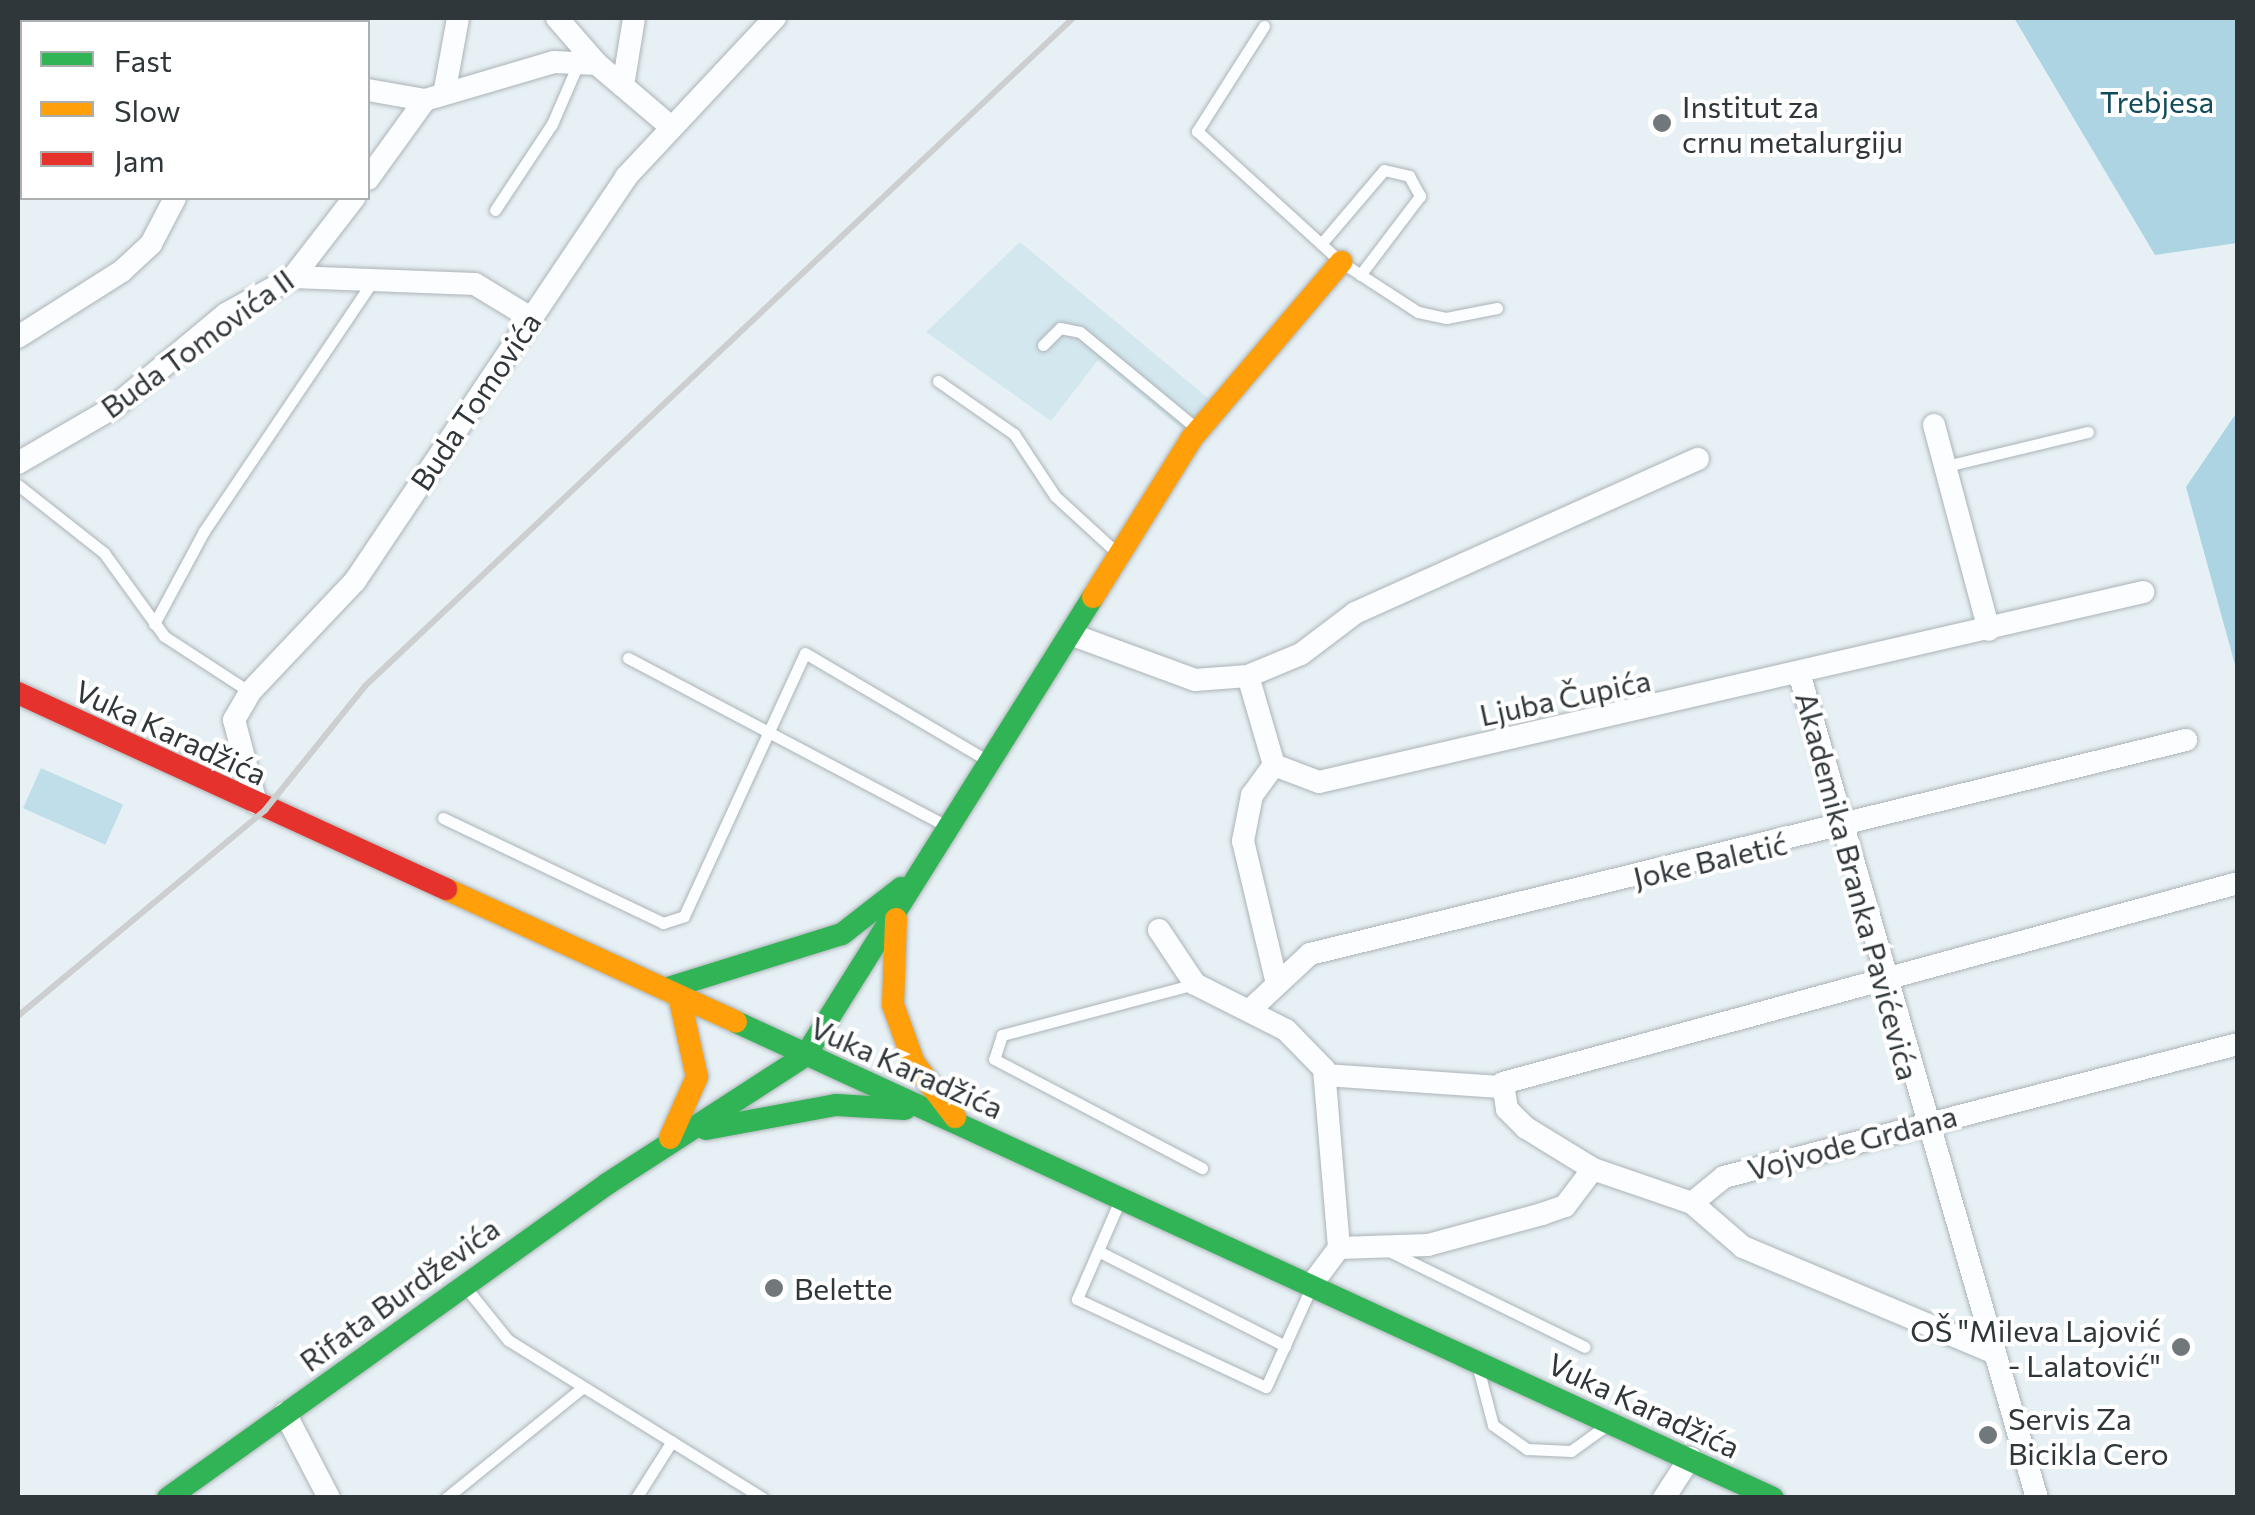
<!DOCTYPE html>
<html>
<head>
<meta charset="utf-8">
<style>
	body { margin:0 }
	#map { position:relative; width:2255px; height:1515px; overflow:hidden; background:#e7f1f5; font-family:Commissioner,sans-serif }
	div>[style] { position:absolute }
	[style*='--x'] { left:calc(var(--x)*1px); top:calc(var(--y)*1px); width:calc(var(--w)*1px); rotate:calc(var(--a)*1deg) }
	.built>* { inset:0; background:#d3e7ee }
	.green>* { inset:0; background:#c0dee9; transform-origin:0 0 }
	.forest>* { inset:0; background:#acd4e2 }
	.roads { filter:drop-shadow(0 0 2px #acb3b7) drop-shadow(0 0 2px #acb3b7) }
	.lane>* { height:11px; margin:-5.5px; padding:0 5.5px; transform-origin:5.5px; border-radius:5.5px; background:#fbfdfe }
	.street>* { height:22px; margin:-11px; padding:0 11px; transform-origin:11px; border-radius:11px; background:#fbfdfe }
	.fast>* { height:22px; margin:-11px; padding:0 11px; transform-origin:11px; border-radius:11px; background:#30b455 }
	.slow>* { height:22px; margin:-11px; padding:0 11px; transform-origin:11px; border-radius:11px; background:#ff9f0a }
	.jam>* { height:22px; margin:-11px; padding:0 11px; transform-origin:11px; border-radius:11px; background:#e5322d }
	.rail>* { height:6px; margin:-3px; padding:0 3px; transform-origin:3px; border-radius:3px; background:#ccced0 }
	.dots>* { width:28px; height:28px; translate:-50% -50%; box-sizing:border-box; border:5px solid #fff; border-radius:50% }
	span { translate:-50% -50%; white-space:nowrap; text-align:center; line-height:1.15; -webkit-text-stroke:8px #fff; paint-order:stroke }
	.park-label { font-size:30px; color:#134b5c }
	.poi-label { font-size:30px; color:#30373a }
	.left { translate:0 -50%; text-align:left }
	.right { translate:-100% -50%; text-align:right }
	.street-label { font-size:30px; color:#30373a }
	.frame { position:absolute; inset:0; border:20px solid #30373a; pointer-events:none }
	.legend { position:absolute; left:20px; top:20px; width:350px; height:180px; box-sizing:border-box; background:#fff; border:2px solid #acafb0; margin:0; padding:12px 18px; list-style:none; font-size:30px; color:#30373a }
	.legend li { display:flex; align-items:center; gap:20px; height:50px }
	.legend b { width:50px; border:2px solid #acafb0 }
</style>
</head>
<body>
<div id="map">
	<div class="built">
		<i style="clip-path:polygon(1020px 242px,1209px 399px,1186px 432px,1098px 360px,1051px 421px,926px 332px)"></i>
	</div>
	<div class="green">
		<i style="left:41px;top:768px;width:90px;height:44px;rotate:24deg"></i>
	</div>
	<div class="forest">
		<i style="clip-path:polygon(2014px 18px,2237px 18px,2237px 243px,2155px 255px)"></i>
		<i style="clip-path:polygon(2237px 412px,2237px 672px,2186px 487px)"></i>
	</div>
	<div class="roads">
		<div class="lane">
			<i style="--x:1264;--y:26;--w:125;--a:122.5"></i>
			<i style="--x:1197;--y:131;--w:195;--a:42.3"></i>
			<i style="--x:1341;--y:262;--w:92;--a:33"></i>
			<i style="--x:1418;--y:312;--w:29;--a:12"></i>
			<i style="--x:1446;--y:318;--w:52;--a:-11.1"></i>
			<i style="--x:495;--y:210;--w:103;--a:-56.5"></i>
			<i style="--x:552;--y:124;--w:65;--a:-66.6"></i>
			<i style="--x:1321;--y:244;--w:97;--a:-49.6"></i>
			<i style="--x:1384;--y:170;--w:26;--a:13"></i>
			<i style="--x:1409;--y:176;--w:23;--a:61"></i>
			<i style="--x:1420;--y:196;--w:99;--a:127.2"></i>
			<i style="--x:1043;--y:345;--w:24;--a:-45"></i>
			<i style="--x:1060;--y:328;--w:20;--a:11"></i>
			<i style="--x:1080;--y:332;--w:149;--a:39.6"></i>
			<i style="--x:938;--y:381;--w:93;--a:34.9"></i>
			<i style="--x:1014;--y:434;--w:74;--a:56.5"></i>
			<i style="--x:1055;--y:496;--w:81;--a:42.5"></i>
			<i style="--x:1946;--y:466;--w:146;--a:-13.5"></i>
			<i style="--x:18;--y:485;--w:110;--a:38.3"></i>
			<i style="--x:104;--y:553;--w:102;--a:54.1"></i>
			<i style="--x:164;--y:636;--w:103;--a:33.1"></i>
			<i style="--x:154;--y:624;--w:106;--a:-61.7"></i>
			<i style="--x:204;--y:531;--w:299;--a:-56"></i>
			<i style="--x:628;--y:658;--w:358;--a:27.8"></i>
			<i style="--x:443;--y:818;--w:244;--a:25.5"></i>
			<i style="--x:663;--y:923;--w:22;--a:-18"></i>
			<i style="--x:684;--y:916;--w:289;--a:-65.3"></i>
			<i style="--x:805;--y:653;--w:209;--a:30.5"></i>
			<i style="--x:1195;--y:984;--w:200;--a:165.2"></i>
			<i style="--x:1002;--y:1035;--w:25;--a:108"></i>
			<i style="--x:994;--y:1059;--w:235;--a:27.7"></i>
			<i style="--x:1120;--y:1200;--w:108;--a:113.5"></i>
			<i style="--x:1077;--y:1299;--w:208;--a:25"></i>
			<i style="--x:1266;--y:1387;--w:107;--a:-65.6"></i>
			<i style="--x:1387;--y:1250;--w:220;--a:26.1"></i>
			<i style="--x:1098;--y:1251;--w:210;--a:26.9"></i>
			<i style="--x:467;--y:1289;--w:65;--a:51.2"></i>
			<i style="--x:508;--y:1340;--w:300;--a:31.8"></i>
			<i style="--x:1478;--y:1368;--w:59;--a:75.3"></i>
			<i style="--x:1493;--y:1425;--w:42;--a:35.2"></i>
			<i style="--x:1527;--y:1449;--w:44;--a:2.6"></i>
			<i style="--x:1571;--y:1451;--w:44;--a:-35.8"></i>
			<i style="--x:446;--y:1498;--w:176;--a:-39"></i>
			<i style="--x:636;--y:1498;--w:67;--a:-57.7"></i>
		</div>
		<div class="street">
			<i style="--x:557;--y:18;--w:61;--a:49"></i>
			<i style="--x:128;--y:22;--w:4;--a:-76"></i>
			<i style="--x:230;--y:22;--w:4;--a:-90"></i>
			<i style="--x:327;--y:22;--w:4;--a:-76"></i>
			<i style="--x:623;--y:86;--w:69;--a:-80.8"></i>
			<i style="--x:445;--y:89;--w:72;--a:-79.6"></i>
			<i style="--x:368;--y:90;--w:58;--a:10"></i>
			<i style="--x:425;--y:100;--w:134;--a:-16.4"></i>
			<i style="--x:554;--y:62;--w:43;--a:2.7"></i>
			<i style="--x:597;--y:64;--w:97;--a:40.4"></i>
			<i style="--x:18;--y:104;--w:4;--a:-14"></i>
			<i style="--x:368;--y:179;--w:97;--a:-54.2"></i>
			<i style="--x:293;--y:277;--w:182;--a:2.2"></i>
			<i style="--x:475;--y:284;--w:66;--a:31.3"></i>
			<i style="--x:18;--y:337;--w:123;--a:-32.4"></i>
			<i style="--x:122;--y:271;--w:40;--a:-43"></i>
			<i style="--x:151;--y:244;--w:52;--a:-62.4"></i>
			<i style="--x:1934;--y:425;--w:212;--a:75"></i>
			<i style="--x:18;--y:463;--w:110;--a:-30.1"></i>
			<i style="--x:113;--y:408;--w:147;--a:-39.8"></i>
			<i style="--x:226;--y:314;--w:77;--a:-28.9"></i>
			<i style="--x:293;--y:277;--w:100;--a:-52.3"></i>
			<i style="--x:1070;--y:634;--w:133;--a:20.2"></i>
			<i style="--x:1195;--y:680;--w:53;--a:-4.3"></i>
			<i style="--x:1248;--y:676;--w:57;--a:-22.5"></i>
			<i style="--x:1301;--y:654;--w:68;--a:-37.2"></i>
			<i style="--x:1355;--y:613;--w:376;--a:-24.2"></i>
			<i style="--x:1248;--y:676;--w:93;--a:73.7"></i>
			<i style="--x:1274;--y:765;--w:48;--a:20.7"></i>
			<i style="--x:1319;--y:782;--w:846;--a:-12.98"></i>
			<i style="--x:1800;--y:676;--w:855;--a:73.92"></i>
			<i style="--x:1274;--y:765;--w:37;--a:126"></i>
			<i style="--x:1252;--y:795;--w:47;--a:101.1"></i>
			<i style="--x:1243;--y:841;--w:143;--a:76.6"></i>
			<i style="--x:256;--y:803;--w:86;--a:-104.8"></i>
			<i style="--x:234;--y:720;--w:32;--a:-60"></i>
			<i style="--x:250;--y:692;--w:153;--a:-46.6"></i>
			<i style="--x:355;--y:581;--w:486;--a:-56.1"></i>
			<i style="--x:626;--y:177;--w:218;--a:-46.9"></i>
			<i style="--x:1159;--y:930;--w:65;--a:56.3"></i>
			<i style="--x:1195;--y:984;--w:102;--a:26.8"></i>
			<i style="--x:1286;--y:1030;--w:54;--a:45.7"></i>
			<i style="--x:1324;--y:1069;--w:180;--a:85.2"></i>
			<i style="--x:1251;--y:1009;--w:81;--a:-43"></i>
			<i style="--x:1310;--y:954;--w:902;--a:-13.73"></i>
			<i style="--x:1325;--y:1075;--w:175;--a:3.9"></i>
			<i style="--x:1593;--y:1169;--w:79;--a:-148.5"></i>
			<i style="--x:1526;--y:1128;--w:27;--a:-135"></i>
			<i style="--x:1507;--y:1109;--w:26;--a:-99"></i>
			<i style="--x:1503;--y:1083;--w:762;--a:-15.22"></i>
			<i style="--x:1692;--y:1203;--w:67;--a:40.8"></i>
			<i style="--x:1743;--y:1247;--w:271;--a:22.8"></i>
			<i style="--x:1312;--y:1284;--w:45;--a:-53.1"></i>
			<i style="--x:1339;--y:1248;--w:89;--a:-1.9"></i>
			<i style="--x:1428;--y:1245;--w:118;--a:-15.2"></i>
			<i style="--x:1542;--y:1214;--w:24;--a:-19"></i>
			<i style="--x:1565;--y:1206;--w:46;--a:-52.9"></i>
			<i style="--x:1593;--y:1169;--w:105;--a:19"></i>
			<i style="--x:1692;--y:1203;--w:41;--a:-39.1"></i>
			<i style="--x:1724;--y:1177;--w:531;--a:-14.51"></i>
			<i style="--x:285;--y:1413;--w:96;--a:62.6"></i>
			<i style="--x:1664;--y:1498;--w:48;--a:-57"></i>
		</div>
		<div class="fast">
			<i style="--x:665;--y:989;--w:185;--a:-17.3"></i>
			<i style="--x:842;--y:934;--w:75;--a:-37.9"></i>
			<i style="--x:736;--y:1022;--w:1141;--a:24.66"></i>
			<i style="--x:706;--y:1129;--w:132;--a:-10.5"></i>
			<i style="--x:836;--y:1105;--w:69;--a:3.3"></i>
			<i style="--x:168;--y:1498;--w:540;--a:-35.57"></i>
			<i style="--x:607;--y:1184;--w:236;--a:-32.9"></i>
			<i style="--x:805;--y:1056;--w:542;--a:-57.89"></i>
		</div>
		<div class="slow">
			<i style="--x:1093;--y:597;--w:187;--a:-58.1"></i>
			<i style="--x:1192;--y:438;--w:231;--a:-49.7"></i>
			<i style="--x:446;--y:889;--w:319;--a:24.6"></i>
			<i style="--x:896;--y:919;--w:86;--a:92"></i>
			<i style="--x:893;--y:1005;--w:62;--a:70.1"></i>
			<i style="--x:914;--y:1063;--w:68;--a:52.8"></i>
			<i style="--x:670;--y:1138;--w:67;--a:-66.1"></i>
			<i style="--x:697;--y:1077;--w:83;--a:-102.5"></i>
		</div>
		<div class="jam">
			<i style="--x:18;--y:693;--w:471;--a:24.6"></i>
		</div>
	</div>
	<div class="rail">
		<i style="--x:18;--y:1016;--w:322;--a:-39.8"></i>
		<i style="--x:265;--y:810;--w:159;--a:-51.1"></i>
		<i style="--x:365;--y:686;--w:973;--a:-43.33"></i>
	</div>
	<div class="dots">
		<i style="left:1662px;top:123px;background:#70787b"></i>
		<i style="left:774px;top:1288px;background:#70787b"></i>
		<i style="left:2181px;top:1347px;background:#70787b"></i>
		<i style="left:1988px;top:1435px;background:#70787b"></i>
	</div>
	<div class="park-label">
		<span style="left:2157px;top:101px">Trebjesa</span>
	</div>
	<div class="poi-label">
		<span class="left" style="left:1682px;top:123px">Institut za<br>crnu metalurgiju</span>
		<span class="left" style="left:794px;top:1288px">Belette</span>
		<span class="right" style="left:2161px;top:1347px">OŠ "Mileva Lajović<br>- Lalatović"</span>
		<span class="left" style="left:2008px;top:1435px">Servis Za<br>Bicikla Cero</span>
	</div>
	<div class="street-label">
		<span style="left:197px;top:343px;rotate:-36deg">Buda Tomovića II</span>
		<span style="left:475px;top:401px;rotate:-56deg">Buda Tomovića</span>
		<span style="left:1565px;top:697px;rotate:-12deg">Ljuba Čupića</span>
		<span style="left:171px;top:732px;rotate:25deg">Vuka Karadžića</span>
		<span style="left:1710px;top:860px;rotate:-13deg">Joke Baletić</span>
		<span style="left:1858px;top:886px;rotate:75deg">Akademika Branka Pavićevića</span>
		<span style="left:907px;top:1067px;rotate:24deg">Vuka Karadžića</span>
		<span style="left:1852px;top:1142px;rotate:-15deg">Vojvode Grdana</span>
		<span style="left:399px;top:1294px;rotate:-36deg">Rifata Burdževića</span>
		<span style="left:1644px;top:1405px;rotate:25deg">Vuka Karadžića</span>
	</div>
	<div class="frame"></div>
	<ul class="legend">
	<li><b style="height:12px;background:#30b455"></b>Fast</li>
	<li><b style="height:12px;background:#ff9f0a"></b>Slow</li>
	<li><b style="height:12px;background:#e5322d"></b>Jam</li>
	</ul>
</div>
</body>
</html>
